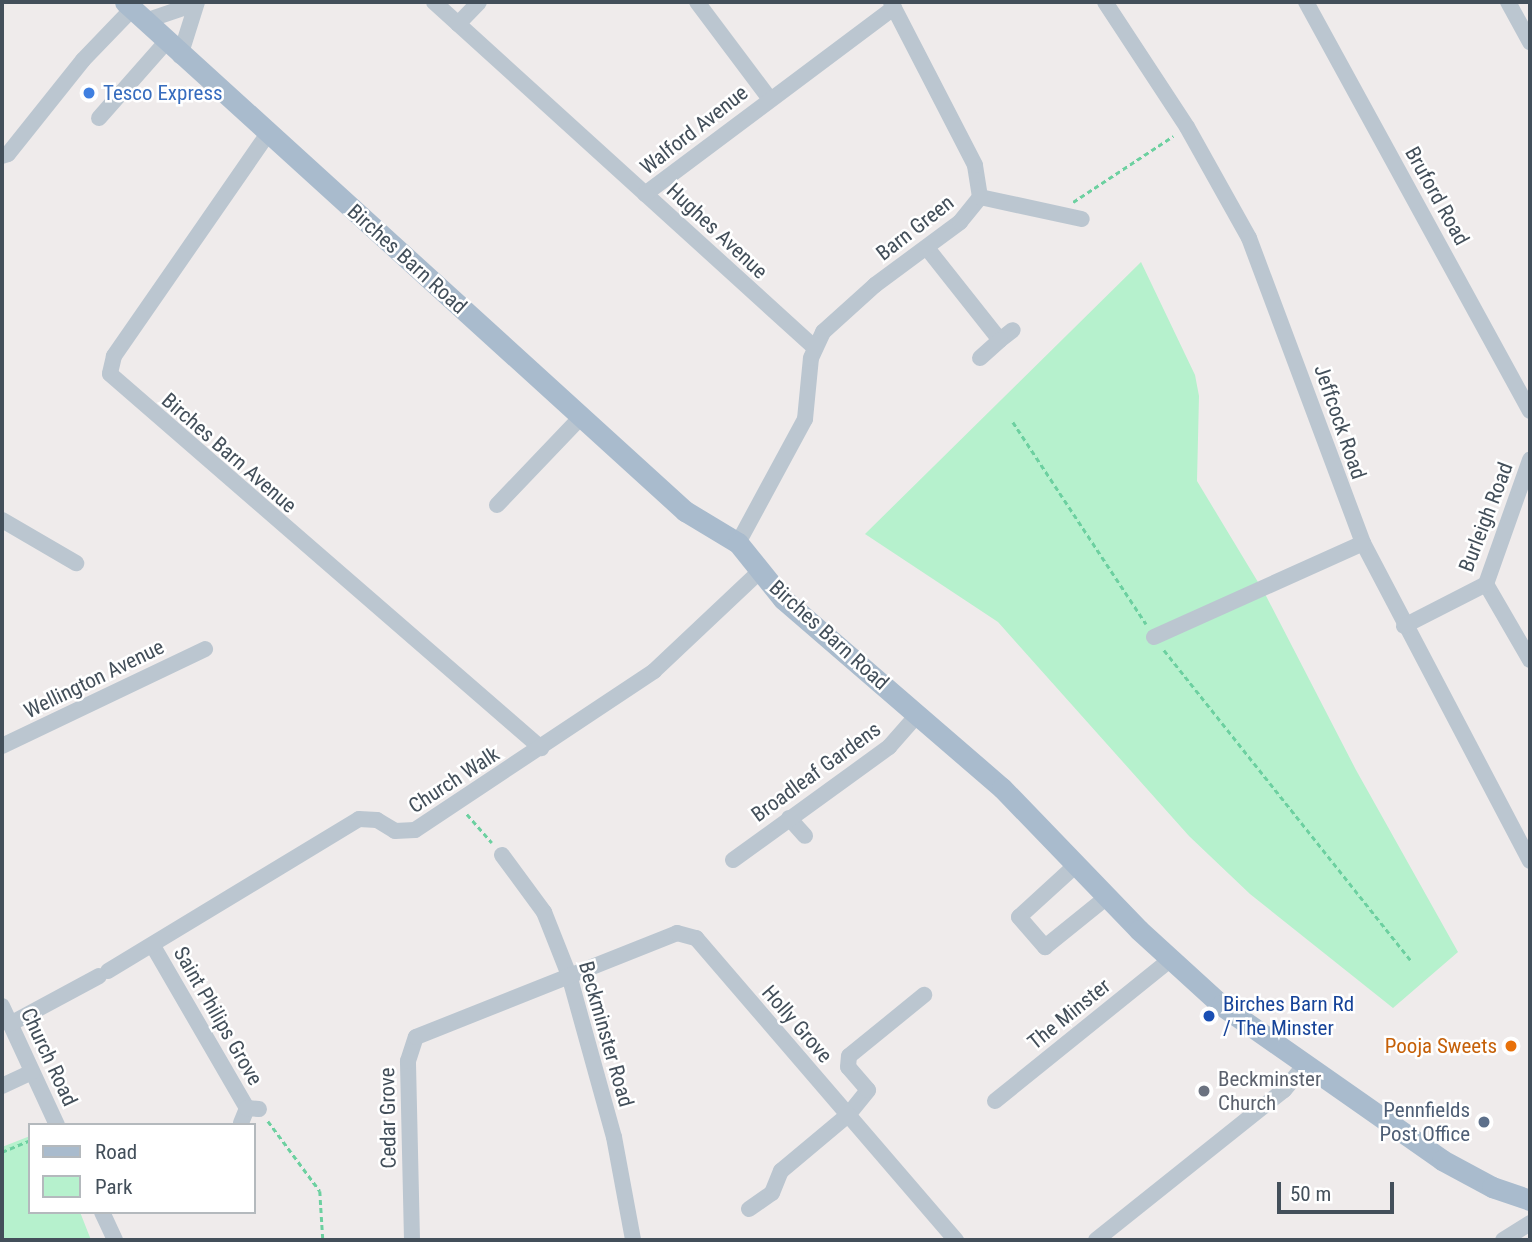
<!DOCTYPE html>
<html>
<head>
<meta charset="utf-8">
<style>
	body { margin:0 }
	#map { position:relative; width:1532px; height:1242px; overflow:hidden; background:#efebeb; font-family:"Roboto Condensed",sans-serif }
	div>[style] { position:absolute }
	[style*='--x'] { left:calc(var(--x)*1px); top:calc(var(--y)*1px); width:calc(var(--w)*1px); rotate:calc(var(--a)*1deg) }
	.green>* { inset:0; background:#b6f1cd }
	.path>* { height:2.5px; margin-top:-1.25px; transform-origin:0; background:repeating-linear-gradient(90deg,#6cd0a0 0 5px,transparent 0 8.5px) }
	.minor>* { height:16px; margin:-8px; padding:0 8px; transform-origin:8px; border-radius:8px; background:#bbc6d0 }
	.major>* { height:21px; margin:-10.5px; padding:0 10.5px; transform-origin:10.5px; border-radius:10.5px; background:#a9bbcd }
	.dots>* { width:19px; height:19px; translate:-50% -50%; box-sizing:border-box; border:4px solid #fff; border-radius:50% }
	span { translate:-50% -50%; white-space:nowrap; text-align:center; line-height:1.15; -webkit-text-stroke:5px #fff; paint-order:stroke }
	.shop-label { font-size:21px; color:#366cbe }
	.left { translate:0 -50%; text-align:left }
	.street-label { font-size:21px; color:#434f5a }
	.transit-label { font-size:21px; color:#164399 }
	.food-label { font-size:21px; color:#c56008 }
	.right { translate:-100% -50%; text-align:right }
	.worship-label { font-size:21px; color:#5b616d }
	.service-label { font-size:21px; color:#4e5e75 }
	.frame { position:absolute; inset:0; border:4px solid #434f5a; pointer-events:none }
	.legend { position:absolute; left:28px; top:1123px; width:228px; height:91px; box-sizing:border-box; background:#fff; border:2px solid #b4b9bd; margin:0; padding:9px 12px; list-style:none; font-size:21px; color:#434f5a }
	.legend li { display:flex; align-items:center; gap:14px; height:35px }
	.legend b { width:35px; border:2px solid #b4b9bd }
	.scale { position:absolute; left:1277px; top:1182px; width:117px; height:32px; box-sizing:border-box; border:4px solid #434f5a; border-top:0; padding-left:9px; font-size:21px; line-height:24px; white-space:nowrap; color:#434f5a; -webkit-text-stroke:5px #fff; paint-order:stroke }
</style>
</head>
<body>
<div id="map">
	<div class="green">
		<i style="clip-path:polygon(1141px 262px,1195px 375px,1199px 396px,1197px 481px,1264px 592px,1356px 770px,1458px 952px,1393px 1008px,1250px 894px,1189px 836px,998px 622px,865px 534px)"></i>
		<i style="clip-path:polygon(30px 1136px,30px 1212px,80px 1212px,91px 1240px,2px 1240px,2px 1147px)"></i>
	</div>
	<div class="path">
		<i style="--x:1073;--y:202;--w:120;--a:-33.4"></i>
		<i style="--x:1013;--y:422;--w:242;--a:56.6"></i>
		<i style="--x:1164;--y:650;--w:396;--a:51.5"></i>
		<i style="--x:467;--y:814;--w:38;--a:49"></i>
		<i style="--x:268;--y:1121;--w:87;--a:53.4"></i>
		<i style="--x:320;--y:1191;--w:49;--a:86.5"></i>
		<i style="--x:2;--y:1152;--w:30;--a:-23"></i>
	</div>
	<div class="minor">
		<i style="--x:434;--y:2;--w:513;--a:42.24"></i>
		<i style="--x:697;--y:2;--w:120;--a:53.1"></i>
		<i style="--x:1105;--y:2;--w:149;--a:56.7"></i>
		<i style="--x:1187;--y:127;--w:127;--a:60.8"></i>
		<i style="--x:1249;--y:238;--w:326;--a:69.5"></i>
		<i style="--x:1363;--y:543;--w:359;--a:62.3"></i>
		<i style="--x:1306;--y:2;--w:466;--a:61.3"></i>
		<i style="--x:1508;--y:2;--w:46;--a:61.2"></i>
		<i style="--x:145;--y:21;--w:53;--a:-18.8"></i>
		<i style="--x:458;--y:24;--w:30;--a:-46"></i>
		<i style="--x:180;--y:56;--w:57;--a:-72.5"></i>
		<i style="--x:99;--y:118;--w:101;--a:-48.6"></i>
		<i style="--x:267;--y:135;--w:269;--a:124.7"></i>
		<i style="--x:114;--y:356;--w:18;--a:103"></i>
		<i style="--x:110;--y:374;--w:571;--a:40.95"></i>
		<i style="--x:2;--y:156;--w:6;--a:-18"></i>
		<i style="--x:8;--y:154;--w:120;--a:-51.4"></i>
		<i style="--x:83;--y:60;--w:71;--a:-46.1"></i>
		<i style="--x:645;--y:194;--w:311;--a:-36.8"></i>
		<i style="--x:980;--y:197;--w:104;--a:12.2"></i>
		<i style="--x:927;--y:248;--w:117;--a:51.6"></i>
		<i style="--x:1000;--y:340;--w:16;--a:-38"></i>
		<i style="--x:980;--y:358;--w:27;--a:-42"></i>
		<i style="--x:497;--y:505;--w:123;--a:-46.3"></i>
		<i style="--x:2;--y:520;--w:86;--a:30.2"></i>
		<i style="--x:738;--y:543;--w:141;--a:-61.6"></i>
		<i style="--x:805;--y:419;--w:61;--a:-84.4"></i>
		<i style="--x:811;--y:358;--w:29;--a:-65"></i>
		<i style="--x:823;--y:332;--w:70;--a:-42.1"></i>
		<i style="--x:875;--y:285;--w:106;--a:-36.5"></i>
		<i style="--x:960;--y:222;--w:32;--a:-51"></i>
		<i style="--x:980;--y:197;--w:32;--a:-99"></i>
		<i style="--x:975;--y:165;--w:183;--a:-117.3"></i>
		<i style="--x:1486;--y:584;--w:88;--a:59.9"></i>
		<i style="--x:1404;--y:626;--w:92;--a:-27.1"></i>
		<i style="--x:1486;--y:584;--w:132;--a:-70.5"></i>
		<i style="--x:1154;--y:637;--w:229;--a:-24.2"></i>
		<i style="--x:2;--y:746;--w:225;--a:-25.5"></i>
		<i style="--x:789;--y:818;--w:24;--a:48"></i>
		<i style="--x:502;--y:855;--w:71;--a:53.6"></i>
		<i style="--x:544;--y:912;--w:68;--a:68.4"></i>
		<i style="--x:569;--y:975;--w:168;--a:74.5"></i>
		<i style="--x:614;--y:1137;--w:105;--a:79.5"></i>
		<i style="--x:733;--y:860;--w:193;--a:-35.9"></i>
		<i style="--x:889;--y:747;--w:44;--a:-48.7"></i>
		<i style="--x:1076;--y:865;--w:77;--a:137.6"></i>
		<i style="--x:1019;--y:917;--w:40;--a:49"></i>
		<i style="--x:1045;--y:947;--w:80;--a:-38.9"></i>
		<i style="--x:153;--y:946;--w:187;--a:59.9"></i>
		<i style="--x:108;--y:971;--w:293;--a:-31.2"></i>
		<i style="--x:359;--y:819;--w:18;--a:3"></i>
		<i style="--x:377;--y:820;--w:21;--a:31"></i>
		<i style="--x:395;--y:831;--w:20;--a:-3"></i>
		<i style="--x:415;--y:830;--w:287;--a:-33.6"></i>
		<i style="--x:654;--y:671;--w:144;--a:-43.3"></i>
		<i style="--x:2;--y:1006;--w:131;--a:65.2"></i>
		<i style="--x:10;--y:1024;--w:101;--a:-28.3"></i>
		<i style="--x:2;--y:1086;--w:33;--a:-25"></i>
		<i style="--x:995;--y:1101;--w:225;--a:-38.9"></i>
		<i style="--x:241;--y:1123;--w:16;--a:-68"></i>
		<i style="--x:247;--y:1108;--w:12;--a:5"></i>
		<i style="--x:749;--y:1209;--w:28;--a:-35"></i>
		<i style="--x:772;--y:1193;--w:24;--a:-68"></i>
		<i style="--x:781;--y:1171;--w:87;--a:-39.9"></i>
		<i style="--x:848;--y:1115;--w:32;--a:-51"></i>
		<i style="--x:868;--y:1090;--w:30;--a:-131"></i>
		<i style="--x:848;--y:1067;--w:11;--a:-85"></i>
		<i style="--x:849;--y:1056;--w:97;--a:-39.1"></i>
		<i style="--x:102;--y:1212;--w:31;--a:65"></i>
		<i style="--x:412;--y:1240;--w:179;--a:-91.3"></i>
		<i style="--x:408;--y:1061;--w:25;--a:-72"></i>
		<i style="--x:416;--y:1037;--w:281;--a:-21.7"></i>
		<i style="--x:677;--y:933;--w:20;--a:15"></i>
		<i style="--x:696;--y:938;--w:399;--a:49.3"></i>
		<i style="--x:1096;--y:1240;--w:241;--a:-38.6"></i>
		<i style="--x:1284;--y:1090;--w:31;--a:-50"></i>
		<i style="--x:1503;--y:1240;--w:32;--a:-32"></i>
	</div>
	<div class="major">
		<i style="--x:125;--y:2;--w:757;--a:42.27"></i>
		<i style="--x:685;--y:511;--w:62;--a:31.1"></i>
		<i style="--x:738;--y:543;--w:72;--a:51.2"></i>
		<i style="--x:783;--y:599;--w:289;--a:40.8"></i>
		<i style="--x:1002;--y:788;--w:197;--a:46"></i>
		<i style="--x:1139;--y:930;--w:111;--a:42.4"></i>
		<i style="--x:1221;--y:1005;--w:270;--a:35"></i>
		<i style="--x:1442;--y:1160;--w:57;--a:28.4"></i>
		<i style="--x:1492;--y:1187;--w:40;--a:18.9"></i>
	</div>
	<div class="dots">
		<i style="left:89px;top:93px;background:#3f7fe0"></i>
		<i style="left:1209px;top:1016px;background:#1a4fb4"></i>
		<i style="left:1511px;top:1046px;background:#e8710a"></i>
		<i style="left:1204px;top:1091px;background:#6b7280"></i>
		<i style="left:1484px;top:1122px;background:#5c6f8a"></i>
	</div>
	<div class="shop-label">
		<span class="left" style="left:103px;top:93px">Tesco Express</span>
	</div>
	<div class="street-label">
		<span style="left:694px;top:130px;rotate:-38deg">Walford Avenue</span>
		<span style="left:1437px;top:196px;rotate:61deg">Bruford Road</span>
		<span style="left:915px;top:228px;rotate:-38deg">Barn Green</span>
		<span style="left:717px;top:231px;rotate:43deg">Hughes Avenue</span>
		<span style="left:407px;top:259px;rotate:42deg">Birches Barn Road</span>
		<span style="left:1340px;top:422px;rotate:71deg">Jeffcock Road</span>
		<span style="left:229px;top:453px;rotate:41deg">Birches Barn Avenue</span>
		<span style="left:1486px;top:517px;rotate:-69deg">Burleigh Road</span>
		<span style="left:829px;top:635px;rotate:42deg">Birches Barn Road</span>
		<span style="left:94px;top:679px;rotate:-26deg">Wellington Avenue</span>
		<span style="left:816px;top:772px;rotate:-36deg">Broadleaf Gardens</span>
		<span style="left:454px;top:780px;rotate:-33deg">Church Walk</span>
		<span style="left:1069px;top:1014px;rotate:-39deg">The Minster</span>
		<span style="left:218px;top:1016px;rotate:60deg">Saint Philips Grove</span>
		<span style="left:797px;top:1024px;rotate:49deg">Holly Grove</span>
		<span style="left:606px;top:1034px;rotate:74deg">Beckminster Road</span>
		<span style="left:49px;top:1057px;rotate:65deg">Church Road</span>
		<span style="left:388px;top:1118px;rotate:-91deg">Cedar Grove</span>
	</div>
	<div class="transit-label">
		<span class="left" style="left:1223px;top:1016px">Birches Barn Rd<br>/ The Minster</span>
	</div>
	<div class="food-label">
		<span class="right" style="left:1497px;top:1046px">Pooja Sweets</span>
	</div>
	<div class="worship-label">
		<span class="left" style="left:1218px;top:1091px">Beckminster<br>Church</span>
	</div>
	<div class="service-label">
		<span class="right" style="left:1470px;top:1122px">Pennfields<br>Post Office</span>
	</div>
	<div class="frame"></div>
	<ul class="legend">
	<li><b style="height:9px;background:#a9bbcd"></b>Road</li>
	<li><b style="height:19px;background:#b6f1cd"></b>Park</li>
	</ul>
	<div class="scale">50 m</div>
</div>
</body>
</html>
